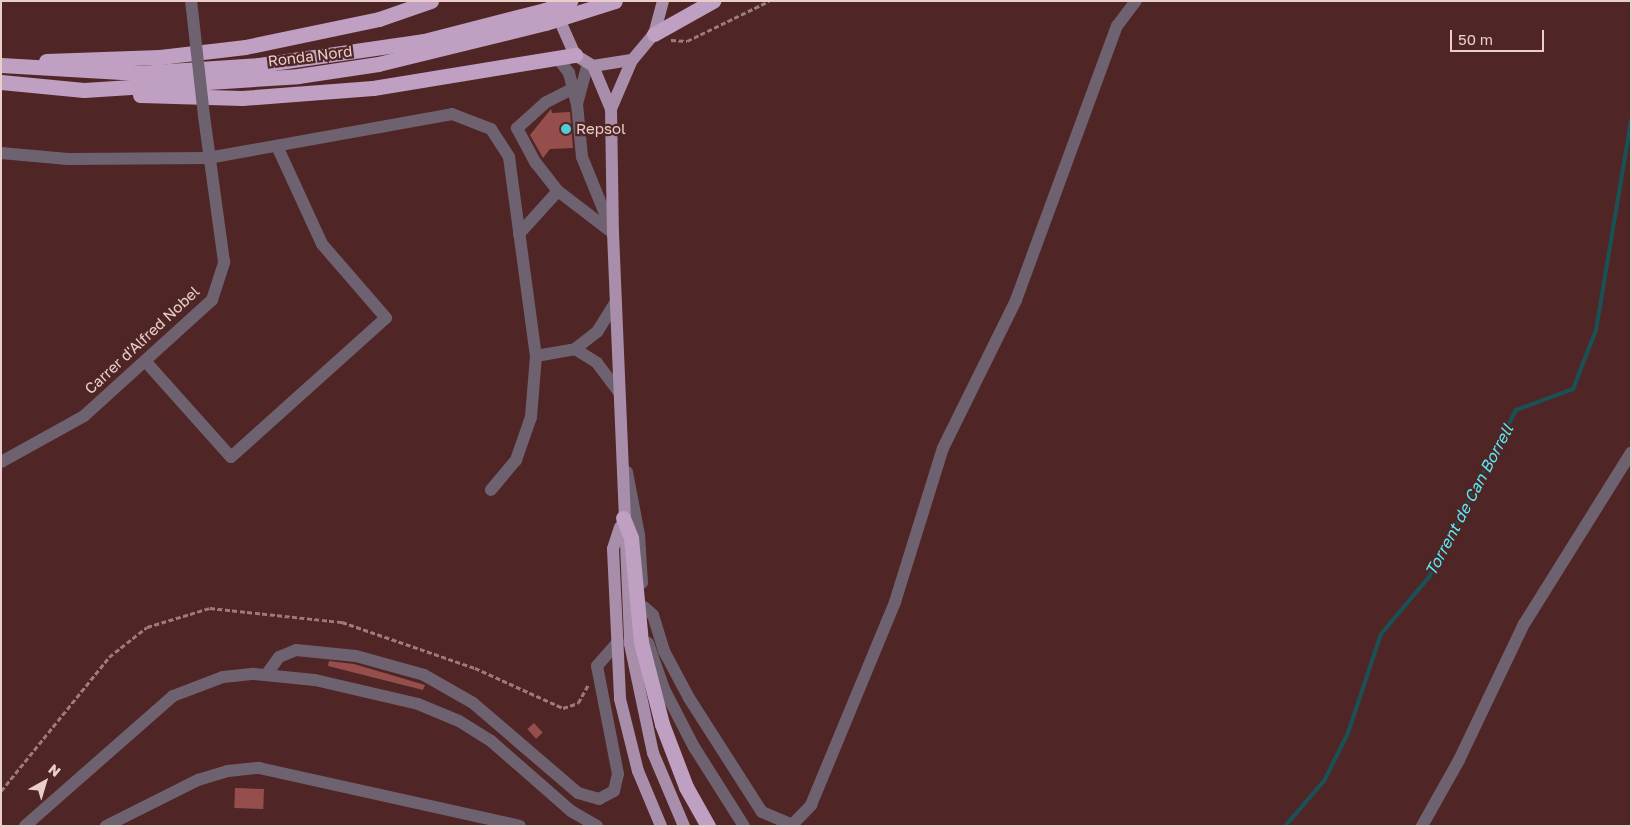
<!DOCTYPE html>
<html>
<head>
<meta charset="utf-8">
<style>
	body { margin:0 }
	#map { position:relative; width:1632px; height:827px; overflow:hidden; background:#4f2625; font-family:"Golos Text",sans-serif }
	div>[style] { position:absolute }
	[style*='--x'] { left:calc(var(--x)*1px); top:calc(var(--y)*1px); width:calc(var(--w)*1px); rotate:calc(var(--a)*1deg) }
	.stream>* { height:4px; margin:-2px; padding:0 2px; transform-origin:2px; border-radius:2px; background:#195256 }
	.building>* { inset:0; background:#964e4c; transform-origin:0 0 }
	.path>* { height:2.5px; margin-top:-1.25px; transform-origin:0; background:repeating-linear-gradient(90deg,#9d7b79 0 5px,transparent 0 7.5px) }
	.minor>* { height:12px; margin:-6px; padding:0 6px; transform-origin:6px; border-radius:6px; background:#6f6270 }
	.major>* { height:12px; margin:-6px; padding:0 6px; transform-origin:6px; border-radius:6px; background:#a88eab }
	.highway>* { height:15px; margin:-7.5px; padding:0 7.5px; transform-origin:7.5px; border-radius:7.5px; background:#bf9fc2 }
	.minor-bridge>* { height:12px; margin:-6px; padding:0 6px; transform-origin:6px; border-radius:6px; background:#6f6270 }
	.highway-bridge>* { height:15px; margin:-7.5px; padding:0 7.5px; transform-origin:7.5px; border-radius:7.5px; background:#bf9fc2 }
	.dots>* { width:14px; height:14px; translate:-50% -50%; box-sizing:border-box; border:2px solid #4f2625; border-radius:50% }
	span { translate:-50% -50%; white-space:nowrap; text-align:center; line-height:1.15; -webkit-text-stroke:4.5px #4f2625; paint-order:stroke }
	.street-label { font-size:15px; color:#e9cecc }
	.poi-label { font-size:15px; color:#e9cecc }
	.left { translate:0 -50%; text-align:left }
	.water-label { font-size:16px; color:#56ecf9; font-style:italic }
	.frame { position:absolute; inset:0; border:2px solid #e9cecc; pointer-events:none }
	.north { position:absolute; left:20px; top:757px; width:50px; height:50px; -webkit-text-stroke:4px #4f2625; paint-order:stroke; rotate:39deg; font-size:14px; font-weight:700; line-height:20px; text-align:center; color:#e9cecc }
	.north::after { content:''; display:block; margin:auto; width:18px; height:22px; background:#e9cecc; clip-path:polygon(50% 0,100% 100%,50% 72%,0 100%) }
	.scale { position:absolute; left:1450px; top:30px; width:94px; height:22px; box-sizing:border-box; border:2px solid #e9cecc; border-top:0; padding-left:6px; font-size:15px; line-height:18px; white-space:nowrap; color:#e9cecc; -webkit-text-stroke:4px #4f2625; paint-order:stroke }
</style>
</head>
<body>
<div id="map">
	<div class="stream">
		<i style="--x:1285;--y:826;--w:60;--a:-49.1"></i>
		<i style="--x:1324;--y:781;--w:54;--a:-63.4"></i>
		<i style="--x:1348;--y:733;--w:104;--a:-71.6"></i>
		<i style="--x:1381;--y:634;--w:75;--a:-49.9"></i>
		<i style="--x:1429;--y:577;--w:188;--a:-62.5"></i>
		<i style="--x:1516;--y:410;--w:61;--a:-20.2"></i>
		<i style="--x:1573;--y:389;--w:63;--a:-68.7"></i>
		<i style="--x:1596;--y:330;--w:213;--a:-80.5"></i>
	</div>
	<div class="building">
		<i style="clip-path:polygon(551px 109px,552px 113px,570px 112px,573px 148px,550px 149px,543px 158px,530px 135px)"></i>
		<i style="clip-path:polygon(329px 661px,354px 664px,425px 685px,423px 690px,328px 666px)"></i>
		<i style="left:534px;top:723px;width:13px;height:9px;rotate:48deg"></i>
		<i style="left:235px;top:788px;width:29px;height:20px;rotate:2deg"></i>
	</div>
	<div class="path">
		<i style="--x:671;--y:40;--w:16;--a:4"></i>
		<i style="--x:687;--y:41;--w:91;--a:-26"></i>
		<i style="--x:1;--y:791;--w:172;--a:-51.1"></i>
		<i style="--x:109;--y:657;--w:48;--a:-38.3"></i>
		<i style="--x:147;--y:627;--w:66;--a:-16.8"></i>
		<i style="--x:210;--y:608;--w:133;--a:6.1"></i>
		<i style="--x:342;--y:622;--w:141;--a:19.1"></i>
		<i style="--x:475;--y:668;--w:97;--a:24.4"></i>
		<i style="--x:563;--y:708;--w:16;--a:-18"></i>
		<i style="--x:578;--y:703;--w:21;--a:-61"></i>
	</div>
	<div class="minor">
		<i style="--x:191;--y:1;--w:17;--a:83"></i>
		<i style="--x:559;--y:60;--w:16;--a:52"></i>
		<i style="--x:569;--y:73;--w:32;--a:76"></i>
		<i style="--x:577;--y:104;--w:53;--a:84.6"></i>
		<i style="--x:582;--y:157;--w:80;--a:67.9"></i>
		<i style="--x:572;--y:89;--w:30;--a:153"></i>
		<i style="--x:545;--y:103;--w:38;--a:138"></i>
		<i style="--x:517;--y:128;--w:40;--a:62"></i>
		<i style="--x:536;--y:163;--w:36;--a:52"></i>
		<i style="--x:558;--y:191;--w:69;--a:37.4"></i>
		<i style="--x:577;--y:104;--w:42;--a:-75"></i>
		<i style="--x:1;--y:153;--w:67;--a:5.1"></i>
		<i style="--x:68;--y:159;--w:140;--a:-0.4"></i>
		<i style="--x:208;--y:158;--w:248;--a:-10.2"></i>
		<i style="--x:452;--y:114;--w:42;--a:21"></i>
		<i style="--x:491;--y:129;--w:33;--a:57"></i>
		<i style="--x:509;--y:157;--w:201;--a:82.3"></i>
		<i style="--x:536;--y:356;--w:61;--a:94.7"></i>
		<i style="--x:531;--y:417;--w:46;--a:109.2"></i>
		<i style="--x:516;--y:460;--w:39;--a:130"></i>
		<i style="--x:519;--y:234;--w:58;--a:-47.8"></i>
		<i style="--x:575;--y:349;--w:26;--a:32"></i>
		<i style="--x:597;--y:363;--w:35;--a:53"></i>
		<i style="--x:536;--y:356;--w:40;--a:-10"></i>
		<i style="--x:575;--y:349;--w:28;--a:-38"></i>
		<i style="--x:597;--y:332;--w:36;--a:-58"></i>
		<i style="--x:146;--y:362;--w:127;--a:48.2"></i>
		<i style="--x:231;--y:457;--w:208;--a:-41.9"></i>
		<i style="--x:386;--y:318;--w:98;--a:-130.9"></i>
		<i style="--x:322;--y:244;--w:108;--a:-114.7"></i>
		<i style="--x:1;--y:462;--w:95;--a:-29"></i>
		<i style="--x:84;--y:416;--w:173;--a:-42.2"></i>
		<i style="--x:212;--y:300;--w:40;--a:-72"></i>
		<i style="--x:224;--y:262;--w:147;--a:-97.8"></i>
		<i style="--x:627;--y:472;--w:64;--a:79.2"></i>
		<i style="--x:639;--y:535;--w:48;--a:86.4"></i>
		<i style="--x:644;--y:607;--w:12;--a:42"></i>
		<i style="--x:653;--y:615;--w:38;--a:73"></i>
		<i style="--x:664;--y:651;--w:53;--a:62"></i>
		<i style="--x:689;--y:698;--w:135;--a:57.4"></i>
		<i style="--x:762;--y:812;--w:33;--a:23"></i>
		<i style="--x:792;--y:825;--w:28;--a:-46"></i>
		<i style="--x:811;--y:805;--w:220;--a:-67.5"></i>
		<i style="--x:895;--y:602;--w:161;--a:-72.7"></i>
		<i style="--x:943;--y:448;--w:165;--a:-63.7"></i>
		<i style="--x:1016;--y:300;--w:292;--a:-69.8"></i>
		<i style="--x:1117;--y:26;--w:31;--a:-53"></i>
		<i style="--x:648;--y:643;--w:49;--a:70.8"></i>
		<i style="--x:664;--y:689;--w:65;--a:62.7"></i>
		<i style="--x:694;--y:747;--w:93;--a:57.7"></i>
		<i style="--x:266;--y:675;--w:22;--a:-54"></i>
		<i style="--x:279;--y:657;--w:18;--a:-22"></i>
		<i style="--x:296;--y:650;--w:60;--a:5.7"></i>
		<i style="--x:356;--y:656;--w:71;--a:15.6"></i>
		<i style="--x:424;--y:675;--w:56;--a:29.7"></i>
		<i style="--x:473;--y:703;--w:138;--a:40.6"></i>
		<i style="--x:578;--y:793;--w:22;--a:16"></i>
		<i style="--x:599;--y:799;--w:17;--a:-28"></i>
		<i style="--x:614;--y:791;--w:17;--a:-77"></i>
		<i style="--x:618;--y:774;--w:110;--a:-101"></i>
		<i style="--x:597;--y:666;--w:32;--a:-49"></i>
		<i style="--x:25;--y:826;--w:197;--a:-41.3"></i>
		<i style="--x:173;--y:696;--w:53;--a:-20.8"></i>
		<i style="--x:223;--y:677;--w:31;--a:-6"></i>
		<i style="--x:254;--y:674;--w:61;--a:5.6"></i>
		<i style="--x:315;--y:680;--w:106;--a:13.1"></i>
		<i style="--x:418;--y:704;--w:44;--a:22.5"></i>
		<i style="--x:459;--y:721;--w:38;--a:32"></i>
		<i style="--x:491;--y:741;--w:106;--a:41.2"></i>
		<i style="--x:571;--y:811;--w:30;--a:30"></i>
		<i style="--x:106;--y:826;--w:103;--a:-26.6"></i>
		<i style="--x:198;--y:780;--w:31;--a:-17"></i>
		<i style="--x:228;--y:771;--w:31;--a:-6"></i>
		<i style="--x:259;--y:768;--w:267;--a:12.5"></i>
		<i style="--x:1422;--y:826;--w:76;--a:-60.7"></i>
		<i style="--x:1459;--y:760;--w:151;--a:-64.5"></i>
		<i style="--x:1524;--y:624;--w:202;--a:-58"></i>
	</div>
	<div class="major">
		<i style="--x:663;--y:1;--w:34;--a:105"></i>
		<i style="--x:654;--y:34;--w:34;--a:130"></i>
		<i style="--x:632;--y:60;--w:53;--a:113.2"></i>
		<i style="--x:611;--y:109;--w:124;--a:89.1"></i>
		<i style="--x:613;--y:233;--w:411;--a:87.6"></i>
		<i style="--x:630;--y:644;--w:111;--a:78.1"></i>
		<i style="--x:653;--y:753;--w:79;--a:67"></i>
		<i style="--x:555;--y:10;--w:49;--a:66"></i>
		<i style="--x:575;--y:55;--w:21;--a:31"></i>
		<i style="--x:593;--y:66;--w:39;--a:-9"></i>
		<i style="--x:593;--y:66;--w:47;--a:67.3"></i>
		<i style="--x:620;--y:527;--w:23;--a:108"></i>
		<i style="--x:613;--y:549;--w:150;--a:87.3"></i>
		<i style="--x:620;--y:699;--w:74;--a:76"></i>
		<i style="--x:638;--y:771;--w:60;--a:67.3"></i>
	</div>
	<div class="highway">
		<i style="--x:654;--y:34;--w:68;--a:-29.2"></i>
		<i style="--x:46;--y:61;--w:114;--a:-2"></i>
		<i style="--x:160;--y:57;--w:86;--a:-6.7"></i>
		<i style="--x:245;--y:47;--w:137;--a:-11.8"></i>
		<i style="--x:379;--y:19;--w:55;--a:-19.1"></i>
		<i style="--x:1;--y:65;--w:138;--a:3.3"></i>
		<i style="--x:139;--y:73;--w:120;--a:-3.8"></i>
		<i style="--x:259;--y:65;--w:167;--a:-8.3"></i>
		<i style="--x:424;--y:41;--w:125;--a:-14.4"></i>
		<i style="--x:1;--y:82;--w:83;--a:5.5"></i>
		<i style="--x:84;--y:90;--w:214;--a:-3.7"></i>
		<i style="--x:298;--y:76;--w:81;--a:-8.5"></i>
		<i style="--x:378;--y:64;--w:172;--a:-13.8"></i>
		<i style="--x:140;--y:95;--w:102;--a:1.7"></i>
		<i style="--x:242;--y:98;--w:131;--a:-4.4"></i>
		<i style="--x:373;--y:88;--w:205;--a:-9.3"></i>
		<i style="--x:623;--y:518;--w:22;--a:68"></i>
		<i style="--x:631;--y:538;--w:104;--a:84.5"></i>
		<i style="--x:641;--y:642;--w:85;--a:75.6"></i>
		<i style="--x:662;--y:724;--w:67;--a:69.1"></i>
		<i style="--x:686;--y:787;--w:45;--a:60.6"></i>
	</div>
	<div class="minor-bridge">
		<i style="--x:193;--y:18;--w:99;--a:83.6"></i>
	</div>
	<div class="highway-bridge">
		<i style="--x:545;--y:10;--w:27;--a:-20"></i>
		<i style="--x:545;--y:23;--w:73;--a:-17.4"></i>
	</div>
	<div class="dots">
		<i style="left:566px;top:129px;background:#52ccd6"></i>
	</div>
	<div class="street-label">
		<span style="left:310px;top:56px;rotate:-7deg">Ronda Nord</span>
		<span style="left:142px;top:340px;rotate:-43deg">Carrer d'Alfred Nobel</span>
	</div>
	<div class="poi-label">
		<span class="left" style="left:576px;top:129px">Repsol</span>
	</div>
	<div class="water-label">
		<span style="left:1469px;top:500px;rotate:-62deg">Torrent de Can Borrell</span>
	</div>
	<div class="frame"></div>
	<div class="north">N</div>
	<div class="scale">50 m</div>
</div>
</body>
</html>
